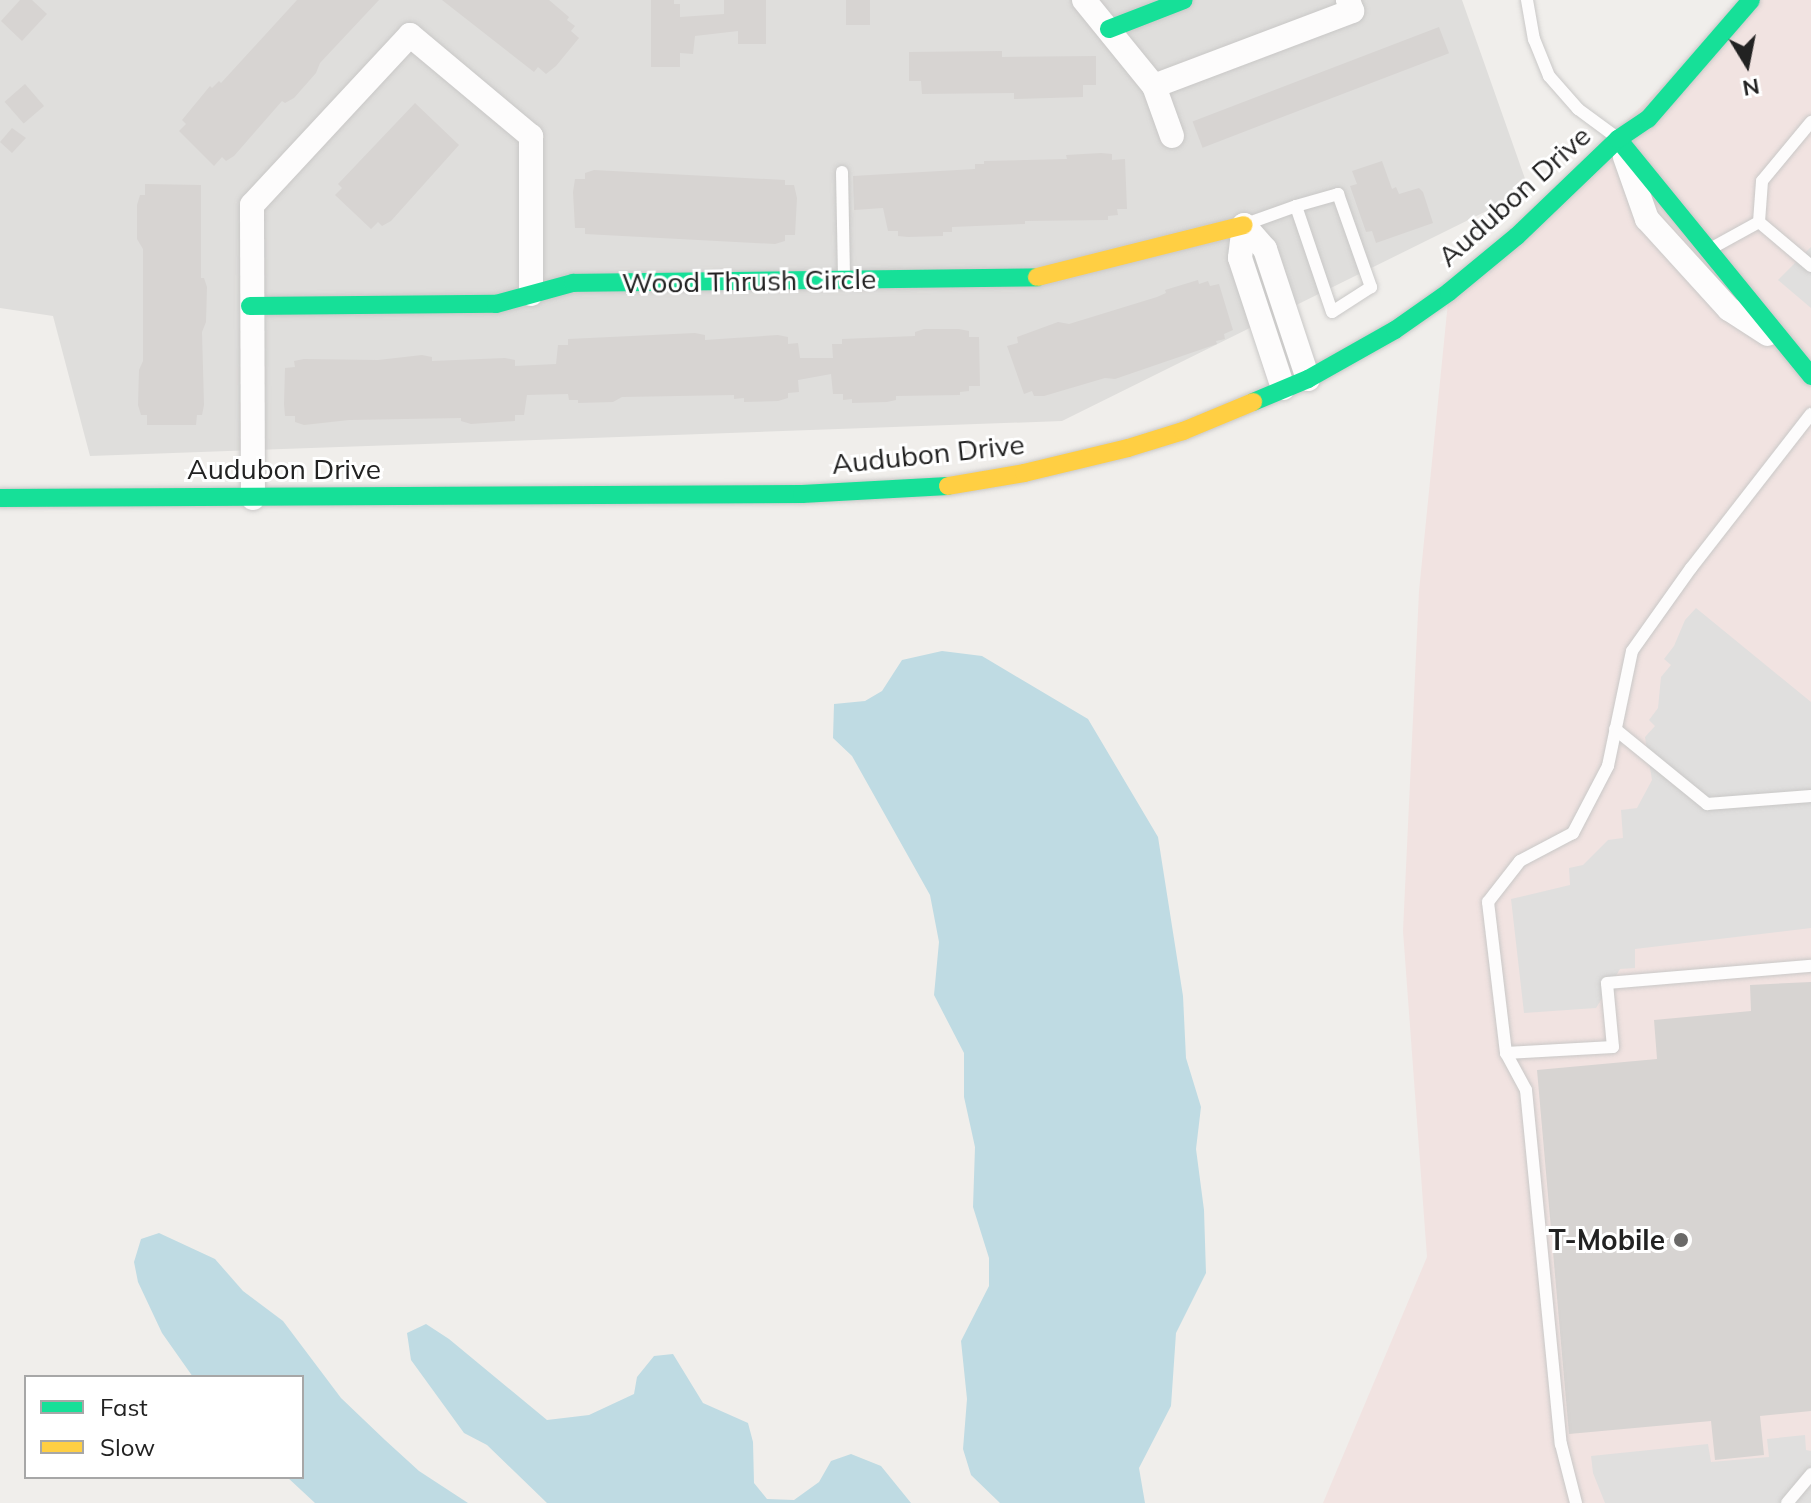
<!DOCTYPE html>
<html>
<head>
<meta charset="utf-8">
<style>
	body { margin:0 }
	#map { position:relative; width:1811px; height:1503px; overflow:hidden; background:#f0eeeb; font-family:Mulish,sans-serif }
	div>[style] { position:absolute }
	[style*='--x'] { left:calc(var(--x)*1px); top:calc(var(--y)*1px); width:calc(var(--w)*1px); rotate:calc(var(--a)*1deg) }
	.residential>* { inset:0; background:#dfdedc }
	.commercial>* { inset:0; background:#f1e3e1 }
	.parking>* { inset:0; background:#e0dfde }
	.water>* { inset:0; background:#bfdbe3 }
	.building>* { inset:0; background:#d7d4d2; transform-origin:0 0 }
	.roads { filter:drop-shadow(0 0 2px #c9c8c7) drop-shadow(0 0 2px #c9c8c7) }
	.lane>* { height:12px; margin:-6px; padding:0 6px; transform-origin:6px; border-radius:6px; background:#fdfcfc }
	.street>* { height:24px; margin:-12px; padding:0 12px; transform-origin:12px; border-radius:12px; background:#fdfcfc }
	.fast>* { height:18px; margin:-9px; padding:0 9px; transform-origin:9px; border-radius:9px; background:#16e098 }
	.slow>* { height:18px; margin:-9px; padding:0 9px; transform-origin:9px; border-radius:9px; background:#ffcf43 }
	.dots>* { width:22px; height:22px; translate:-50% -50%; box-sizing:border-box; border:4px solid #fff; border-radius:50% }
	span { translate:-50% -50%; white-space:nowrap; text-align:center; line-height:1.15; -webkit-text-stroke:6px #fff; paint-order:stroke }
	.street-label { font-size:28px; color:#222 }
	.poi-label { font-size:28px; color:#222; font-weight:700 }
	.right { translate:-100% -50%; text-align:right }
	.legend { position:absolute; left:24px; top:1375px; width:280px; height:104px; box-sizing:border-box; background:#fff; border:2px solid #a7a7a7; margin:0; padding:10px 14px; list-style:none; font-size:24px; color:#222 }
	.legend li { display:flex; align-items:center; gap:16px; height:40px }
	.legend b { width:40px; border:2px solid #a7a7a7 }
	.north { position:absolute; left:1707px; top:24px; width:80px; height:80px; -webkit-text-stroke:6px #fff; paint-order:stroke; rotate:170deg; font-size:22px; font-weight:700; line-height:32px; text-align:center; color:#222 }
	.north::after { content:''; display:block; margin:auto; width:28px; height:36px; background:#222; clip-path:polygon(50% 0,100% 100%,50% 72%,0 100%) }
</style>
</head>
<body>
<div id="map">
	<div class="residential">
		<i style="clip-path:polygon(0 0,1462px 0,1529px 190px,1062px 421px,90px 456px,53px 316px,0 308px)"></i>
	</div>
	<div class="commercial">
		<i style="clip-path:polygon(1751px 0,1811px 0,1811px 1503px,1323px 1503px,1427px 1257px,1403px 931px,1419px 591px,1449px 292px)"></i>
	</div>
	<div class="parking">
		<i style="clip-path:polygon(1811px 247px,1811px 308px,1778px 280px)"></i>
		<i style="clip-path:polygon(1696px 608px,1811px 702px,1811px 928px,1635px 949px,1635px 968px,1620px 969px,1596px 1008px,1524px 1013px,1511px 899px,1570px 885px,1569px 868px,1583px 865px,1608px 840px,1623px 838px,1621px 810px,1637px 808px,1652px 780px,1645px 737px,1655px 726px,1649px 720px,1658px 708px,1661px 677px,1671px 665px,1664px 659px,1674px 646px,1685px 620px)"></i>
		<i style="clip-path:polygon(1805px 1435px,1806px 1450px,1811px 1451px,1811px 1503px,1605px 1503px,1593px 1473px,1591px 1456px,1708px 1444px,1711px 1462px,1769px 1457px,1767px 1439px)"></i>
	</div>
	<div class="water">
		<i style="clip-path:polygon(942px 651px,982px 656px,1088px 719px,1158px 837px,1183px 996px,1186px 1058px,1201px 1107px,1196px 1149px,1204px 1210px,1206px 1273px,1176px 1333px,1171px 1406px,1139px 1468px,1145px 1503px,1000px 1503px,971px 1475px,963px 1449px,967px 1399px,961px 1341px,989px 1286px,989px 1258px,973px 1207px,975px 1147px,964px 1097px,964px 1053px,934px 995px,939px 942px,930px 895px,852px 756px,833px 738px,834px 704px,865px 701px,882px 691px,902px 660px)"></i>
		<i style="clip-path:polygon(159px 1233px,215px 1259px,243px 1291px,283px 1321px,341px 1398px,385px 1440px,419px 1471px,468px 1503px,315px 1503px,287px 1477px,302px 1477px,302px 1377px,193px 1377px,162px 1333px,138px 1282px,134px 1262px,141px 1239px)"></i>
		<i style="clip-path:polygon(426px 1324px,449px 1339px,547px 1420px,589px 1415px,634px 1394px,637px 1377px,654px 1356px,673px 1354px,703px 1403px,748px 1423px,753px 1442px,754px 1483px,767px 1499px,794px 1500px,819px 1482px,831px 1461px,851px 1454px,881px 1466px,911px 1503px,547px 1503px,487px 1445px,464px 1433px,411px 1360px,407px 1333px)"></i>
	</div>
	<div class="building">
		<i style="clip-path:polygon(20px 0,32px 0,47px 14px,22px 41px,1px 21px)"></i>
		<i style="clip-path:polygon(297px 0,379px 0,320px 63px,316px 73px,294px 98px,285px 103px,282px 101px,234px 156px,226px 161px,222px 157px,214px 166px,179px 131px,186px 124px,182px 120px,210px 86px,212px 88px,219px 81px,221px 83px)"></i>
		<i style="clip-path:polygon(442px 0,549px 0,569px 17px,567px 20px,575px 26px,571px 31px,579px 38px,556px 66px,546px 74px,538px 67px,534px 72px)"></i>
		<i style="clip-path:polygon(651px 0,674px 0,674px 4px,680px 4px,680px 17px,724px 14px,724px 0,766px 0,766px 44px,738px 44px,738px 31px,695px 36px,693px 54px,680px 53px,680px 67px,651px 67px)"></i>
		<i style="left:846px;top:0;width:24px;height:25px"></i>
		<i style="left:1439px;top:27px;width:28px;height:264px;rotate:69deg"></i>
		<i style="clip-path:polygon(1002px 51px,1002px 57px,1096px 56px,1096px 85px,1083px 85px,1083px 97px,1014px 99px,1014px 93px,922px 94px,921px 81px,909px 81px,909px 52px)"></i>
		<i style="left:25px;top:84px;width:29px;height:27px;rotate:49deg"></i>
		<i style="clip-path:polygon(415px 103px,459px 145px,391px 221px,382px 226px,378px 222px,371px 229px,335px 195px,342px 188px,338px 184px)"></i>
		<i style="clip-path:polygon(12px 128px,26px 138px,12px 153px,0 142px)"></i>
		<i style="clip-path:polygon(1101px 153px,1112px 154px,1112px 160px,1125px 159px,1127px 209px,1117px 209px,1118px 215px,1108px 216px,1108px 220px,1025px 221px,1025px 224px,952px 227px,952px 232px,943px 232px,943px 236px,908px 237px,898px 236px,898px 231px,888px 231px,883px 208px,854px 210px,853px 176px,975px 169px,975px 164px,984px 164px,984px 161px,1067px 159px,1066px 155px)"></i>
		<i style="clip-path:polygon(1382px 161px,1392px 189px,1396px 187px,1399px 194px,1419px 188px,1423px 192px,1433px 223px,1376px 243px,1372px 231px,1366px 232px,1350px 186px,1357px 184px,1352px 171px)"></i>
		<i style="clip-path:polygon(594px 170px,785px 180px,785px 185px,794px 185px,797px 198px,795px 235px,785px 235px,785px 241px,775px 244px,585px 234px,585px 228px,575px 228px,573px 192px,575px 179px,585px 179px,585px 173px)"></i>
		<i style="clip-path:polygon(145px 184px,201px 185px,201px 278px,204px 278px,207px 287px,206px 322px,202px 332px,204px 405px,202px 415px,197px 415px,196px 425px,147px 425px,147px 415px,141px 415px,138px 405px,139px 370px,143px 361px,143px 249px,137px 239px,137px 205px,140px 195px,145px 195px)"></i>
		<i style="clip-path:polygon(1198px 280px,1199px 284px,1208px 281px,1210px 286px,1219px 284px,1233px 330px,1224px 334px,1225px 339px,1216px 341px,1217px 344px,1115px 379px,1105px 378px,1044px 396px,1034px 396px,1032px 391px,1024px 394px,1007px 346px,1018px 343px,1017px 337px,1058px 322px,1069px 324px,1157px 297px,1166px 293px,1165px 290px)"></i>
		<i style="clip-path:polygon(924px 329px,959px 329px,969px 331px,969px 337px,979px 337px,980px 386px,969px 386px,969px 391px,960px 392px,960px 395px,896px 396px,896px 400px,887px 402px,852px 403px,852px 399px,843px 400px,843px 394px,833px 394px,831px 374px,798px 380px,799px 392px,788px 393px,788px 398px,778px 401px,744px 402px,744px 398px,734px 399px,734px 395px,622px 397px,613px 402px,578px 403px,578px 400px,569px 400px,568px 394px,527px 395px,524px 415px,515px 415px,515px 421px,471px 424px,461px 421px,461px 418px,349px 420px,304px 425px,295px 422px,295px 416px,285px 416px,284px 404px,285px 368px,295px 367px,294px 361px,304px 359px,378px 360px,422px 355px,432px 357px,432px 361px,505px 358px,515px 360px,515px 366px,556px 364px,558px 345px,568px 345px,568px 339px,695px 333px,705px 335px,705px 340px,778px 335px,788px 337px,788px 344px,798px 343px,800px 358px,833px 358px,832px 344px,842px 344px,842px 339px,915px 336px,915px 332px)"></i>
		<i style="clip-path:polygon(1811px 982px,1811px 1411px,1760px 1416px,1764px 1455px,1715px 1460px,1711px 1421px,1569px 1434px,1537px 1070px,1657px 1059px,1654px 1020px,1751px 1011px,1750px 985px)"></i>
	</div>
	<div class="roads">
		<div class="lane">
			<i style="--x:1527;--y:0;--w:40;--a:80"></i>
			<i style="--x:1534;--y:39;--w:40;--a:68"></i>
			<i style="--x:1549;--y:76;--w:44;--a:48.7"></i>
			<i style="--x:1578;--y:109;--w:47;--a:36.4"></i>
			<i style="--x:842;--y:172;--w:105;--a:88.9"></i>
			<i style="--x:1759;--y:222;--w:68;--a:40.2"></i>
			<i style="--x:1246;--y:224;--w:53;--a:-19.8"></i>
			<i style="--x:1296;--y:206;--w:44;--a:-15.9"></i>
			<i style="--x:1338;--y:194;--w:99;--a:70.5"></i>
			<i style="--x:1371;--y:287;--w:46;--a:147.3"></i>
			<i style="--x:1332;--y:312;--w:112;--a:-108.8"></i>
			<i style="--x:1710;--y:249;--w:56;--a:-28.9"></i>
			<i style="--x:1759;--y:222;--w:41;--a:-85.8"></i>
			<i style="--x:1762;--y:181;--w:77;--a:-50.3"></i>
			<i style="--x:1811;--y:414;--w:195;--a:127.9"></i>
			<i style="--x:1691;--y:568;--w:102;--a:125.4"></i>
			<i style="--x:1632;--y:651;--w:117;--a:101.8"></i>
			<i style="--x:1608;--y:766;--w:76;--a:117.6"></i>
			<i style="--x:1573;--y:833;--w:60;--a:152.2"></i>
			<i style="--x:1520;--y:861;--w:52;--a:128"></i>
			<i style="--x:1488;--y:902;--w:152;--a:83.2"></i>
			<i style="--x:1506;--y:1053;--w:107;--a:-3.2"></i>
			<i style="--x:1613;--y:1047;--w:64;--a:-95.4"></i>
			<i style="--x:1607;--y:983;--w:205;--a:-4.8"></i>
			<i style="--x:1615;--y:729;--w:119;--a:39.2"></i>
			<i style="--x:1707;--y:804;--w:104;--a:-4.4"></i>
			<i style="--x:1506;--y:1053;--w:42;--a:61.6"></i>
			<i style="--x:1526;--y:1090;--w:356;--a:84.4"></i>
			<i style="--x:1561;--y:1444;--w:61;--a:75.7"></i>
			<i style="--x:1787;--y:1503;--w:38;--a:-50"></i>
		</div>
		<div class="street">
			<i style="--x:1084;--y:0;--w:111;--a:50.9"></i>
			<i style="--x:1154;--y:86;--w:53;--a:70.2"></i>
			<i style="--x:1154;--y:86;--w:212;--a:-20.7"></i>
			<i style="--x:1352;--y:11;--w:12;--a:-110"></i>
			<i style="--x:1625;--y:157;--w:66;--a:70.5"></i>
			<i style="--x:1647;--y:219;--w:122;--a:47.7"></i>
			<i style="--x:1729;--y:309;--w:46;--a:32.7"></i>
			<i style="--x:1244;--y:225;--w:33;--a:97"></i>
			<i style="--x:1240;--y:258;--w:137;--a:71.7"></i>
			<i style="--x:1244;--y:225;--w:32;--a:49"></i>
			<i style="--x:1265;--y:249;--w:137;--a:71.7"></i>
			<i style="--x:253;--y:498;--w:293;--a:-90.2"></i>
			<i style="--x:252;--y:205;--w:232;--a:-47.1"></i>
			<i style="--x:410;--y:35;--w:158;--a:39.9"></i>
			<i style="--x:531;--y:136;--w:158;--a:90"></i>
		</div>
		<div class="fast">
			<i style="--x:1109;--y:29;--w:80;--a:-21.1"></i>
			<i style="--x:1618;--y:139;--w:306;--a:50.8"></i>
			<i style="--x:250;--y:306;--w:246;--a:-0.5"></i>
			<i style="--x:496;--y:304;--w:80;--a:-15.3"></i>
			<i style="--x:573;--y:283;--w:464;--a:-0.7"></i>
			<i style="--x:1253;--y:402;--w:60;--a:-22.7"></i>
			<i style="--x:1308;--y:379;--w:100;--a:-29.4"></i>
			<i style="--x:1395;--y:330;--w:66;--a:-35.1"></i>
			<i style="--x:1449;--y:292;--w:88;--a:-39.5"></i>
			<i style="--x:1517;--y:236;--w:140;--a:-43.8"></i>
			<i style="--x:1618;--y:139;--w:36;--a:-34"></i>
			<i style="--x:1648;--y:119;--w:157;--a:-49.1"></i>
			<i style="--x:0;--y:498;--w:802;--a:-0.29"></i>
			<i style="--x:802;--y:494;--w:146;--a:-3.1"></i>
		</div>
		<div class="slow">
			<i style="--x:1037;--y:277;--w:213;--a:-14.1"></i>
			<i style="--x:948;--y:486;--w:77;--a:-9.7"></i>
			<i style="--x:1024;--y:473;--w:107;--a:-13.5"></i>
			<i style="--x:1128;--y:448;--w:58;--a:-17.2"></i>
			<i style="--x:1183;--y:431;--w:76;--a:-22.5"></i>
		</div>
	</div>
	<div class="dots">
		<i style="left:1681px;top:1240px;background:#6a6968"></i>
	</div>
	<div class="street-label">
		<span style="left:1514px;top:196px;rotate:-42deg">Audubon Drive</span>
		<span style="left:749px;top:281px;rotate:-1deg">Wood Thrush Circle</span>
		<span style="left:928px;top:454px;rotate:-6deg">Audubon Drive</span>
		<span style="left:284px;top:469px">Audubon Drive</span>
	</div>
	<div class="poi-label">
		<span class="right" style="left:1665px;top:1240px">T-Mobile</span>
	</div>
	<ul class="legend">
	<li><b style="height:10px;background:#16e098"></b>Fast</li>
	<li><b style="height:10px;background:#ffcf43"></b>Slow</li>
	</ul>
	<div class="north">N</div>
</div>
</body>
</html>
